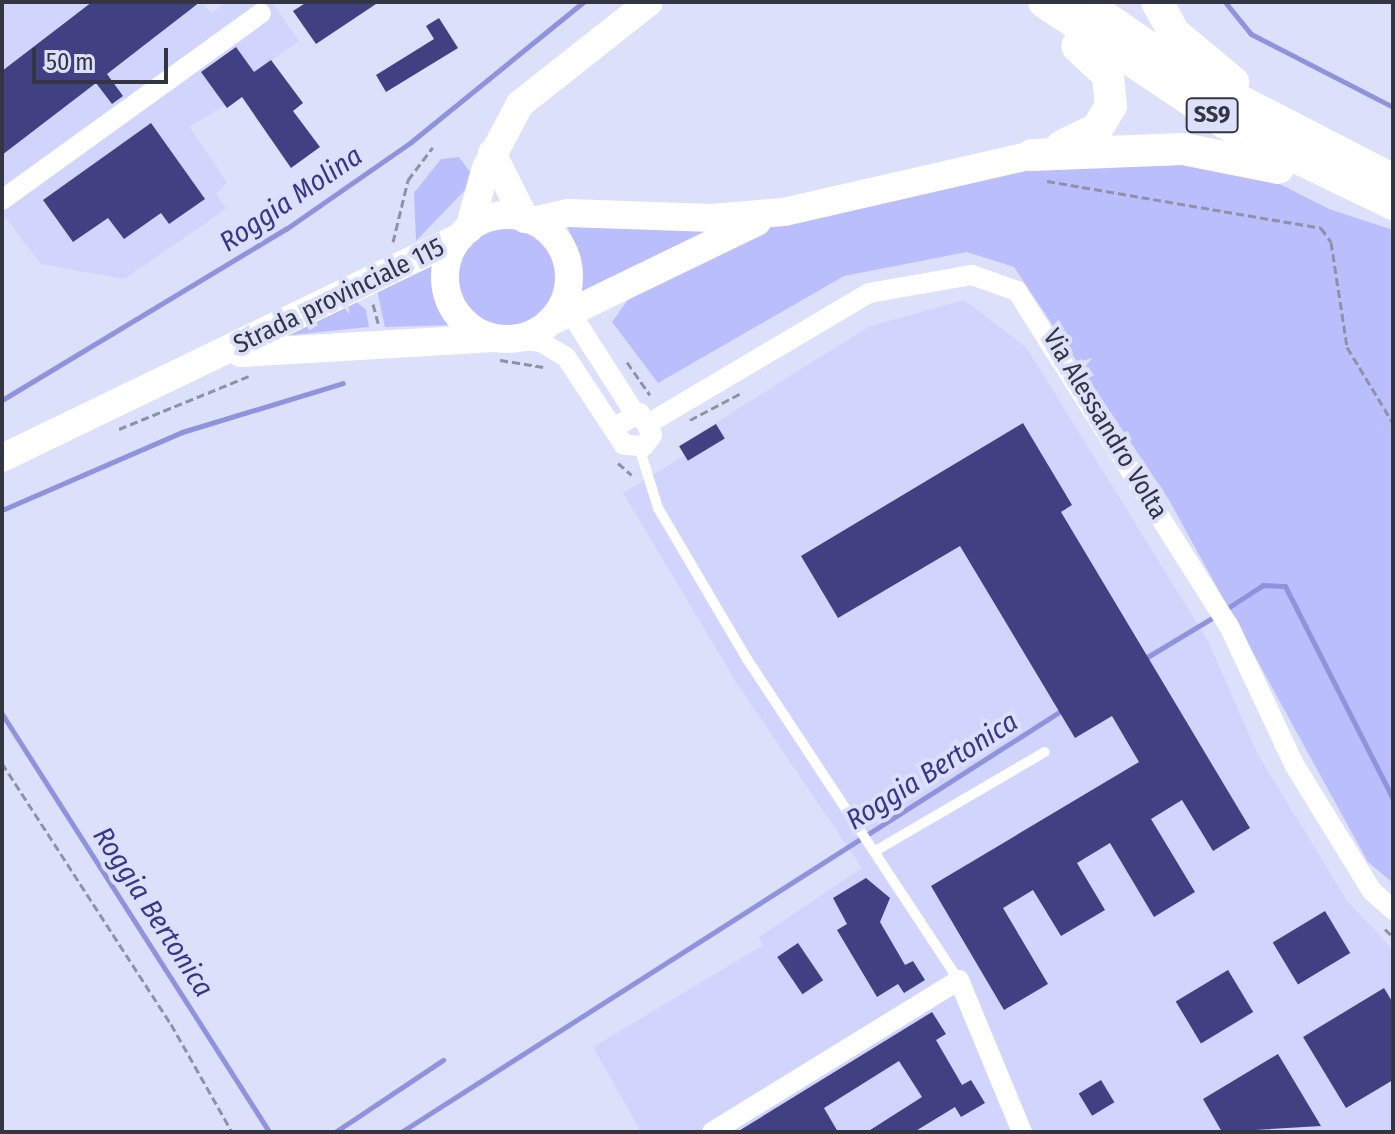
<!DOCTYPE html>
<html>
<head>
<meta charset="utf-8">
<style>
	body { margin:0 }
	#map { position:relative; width:1395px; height:1134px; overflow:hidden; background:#dde0fa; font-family:"Fira Sans Condensed",sans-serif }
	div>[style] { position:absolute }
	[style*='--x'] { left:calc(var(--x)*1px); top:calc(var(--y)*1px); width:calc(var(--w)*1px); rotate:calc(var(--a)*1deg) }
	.built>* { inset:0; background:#d1d4fc }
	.green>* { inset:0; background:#babefc }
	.round { border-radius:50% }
	.stream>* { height:5px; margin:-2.5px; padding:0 2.5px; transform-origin:2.5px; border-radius:2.5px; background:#8f93dd }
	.building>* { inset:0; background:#414082; transform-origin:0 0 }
	.path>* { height:3px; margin-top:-1.5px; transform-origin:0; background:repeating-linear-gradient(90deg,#8f91a5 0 8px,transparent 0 12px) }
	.service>* { height:10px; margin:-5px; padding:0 5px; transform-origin:5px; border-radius:5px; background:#fff }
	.minor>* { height:20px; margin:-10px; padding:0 10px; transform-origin:10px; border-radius:10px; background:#fff }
	.secondary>* { height:28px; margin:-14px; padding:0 14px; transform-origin:14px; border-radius:14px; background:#fff }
	.secondary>.ring { margin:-14px; padding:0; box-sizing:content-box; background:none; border:28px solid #fff; border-radius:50% }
	.trunk>* { height:32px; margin:-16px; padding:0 16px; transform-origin:16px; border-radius:16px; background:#fff }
	span { translate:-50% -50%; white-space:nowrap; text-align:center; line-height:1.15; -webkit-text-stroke:8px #dde0fa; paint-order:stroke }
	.shield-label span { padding:2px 6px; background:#dde0fa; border:2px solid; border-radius:6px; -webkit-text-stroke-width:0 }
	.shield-label { font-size:24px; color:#343542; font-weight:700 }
	.street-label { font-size:26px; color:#343542 }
	.water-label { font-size:28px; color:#3b358b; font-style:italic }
	.frame { position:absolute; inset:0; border:4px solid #343542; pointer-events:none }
	.scale { position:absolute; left:32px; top:48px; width:136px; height:36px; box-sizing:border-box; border:4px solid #343542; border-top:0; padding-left:10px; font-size:24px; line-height:28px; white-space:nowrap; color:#343542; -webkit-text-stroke:6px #dde0fa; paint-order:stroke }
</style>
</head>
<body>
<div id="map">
	<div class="built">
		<i style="clip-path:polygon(2px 2px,185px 2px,191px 9px,202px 2px,211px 13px,227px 2px,272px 2px,299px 41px,255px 72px,262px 83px,189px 127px,227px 182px,216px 194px,226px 209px,124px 279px,41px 264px,2px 213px)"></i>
		<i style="clip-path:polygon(964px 300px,1026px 347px,1208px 641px,1257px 753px,1347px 901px,1393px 950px,1393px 1132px,641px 1132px,593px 1047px,763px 945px,759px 937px,862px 868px,738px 685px,623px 493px,684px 456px,679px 446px,868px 327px)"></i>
	</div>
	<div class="green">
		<i style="clip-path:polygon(459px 157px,470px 172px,465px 190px,416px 241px,414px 193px,441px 159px)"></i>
		<i style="clip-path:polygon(1157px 159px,1244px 166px,1329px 209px,1393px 230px,1393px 883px,1368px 862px,1169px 500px,1014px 267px,967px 252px,844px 276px,658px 383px,612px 322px,633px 293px,790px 218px,1020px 167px)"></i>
		<i style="clip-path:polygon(566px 224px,715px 228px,581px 295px,580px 254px)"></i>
		<i class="round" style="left:455px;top:225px;width:102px;height:102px"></i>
		<i style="clip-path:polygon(433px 257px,434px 298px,450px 325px,385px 327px,377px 290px)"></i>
		<i style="clip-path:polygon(352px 298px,366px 310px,369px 327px,272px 337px)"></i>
	</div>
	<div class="stream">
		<i style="--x:1225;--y:2;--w:41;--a:50.9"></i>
		<i style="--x:1251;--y:34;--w:160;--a:27.2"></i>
		<i style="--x:2;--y:400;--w:332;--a:-31.1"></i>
		<i style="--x:286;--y:229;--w:152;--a:-34.8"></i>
		<i style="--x:411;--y:142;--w:222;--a:-39.1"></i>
		<i style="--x:2;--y:510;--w:196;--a:-23.4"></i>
		<i style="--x:182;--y:432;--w:168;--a:-16.9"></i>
		<i style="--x:1226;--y:609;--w:44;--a:-33"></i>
		<i style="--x:1263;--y:585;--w:22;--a:3"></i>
		<i style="--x:1285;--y:586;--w:239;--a:63.1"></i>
		<i style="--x:1144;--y:659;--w:85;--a:-31.1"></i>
		<i style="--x:2;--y:714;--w:496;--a:57.4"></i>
		<i style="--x:335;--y:1132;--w:130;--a:-33.7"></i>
		<i style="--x:401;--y:1132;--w:786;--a:-32.54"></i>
	</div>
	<div class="building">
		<i style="clip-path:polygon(92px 2px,200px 2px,107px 74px,123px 96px,112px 104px,96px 83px,2px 155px,2px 71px)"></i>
		<i style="clip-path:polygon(307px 2px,379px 2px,316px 44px,293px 11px)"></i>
		<i style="clip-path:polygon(439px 18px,458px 48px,386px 92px,376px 75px,434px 39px,426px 26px)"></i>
		<i style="clip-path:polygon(236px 47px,254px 72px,271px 60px,303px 103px,293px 111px,320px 147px,291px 168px,242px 97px,227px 108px,201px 72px)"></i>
		<i style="clip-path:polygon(151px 123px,205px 199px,169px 224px,161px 213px,124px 239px,108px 218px,73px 242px,43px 200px)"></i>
		<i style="clip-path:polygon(1023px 423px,1072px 505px,1061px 512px,1250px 828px,1213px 851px,1182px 800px,1151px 819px,1195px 892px,1154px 917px,1110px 843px,1077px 863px,1105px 910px,1061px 936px,1033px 890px,1003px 908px,1048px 984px,1004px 1010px,931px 886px,1139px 762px,1112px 716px,1075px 738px,960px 546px,838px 618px,801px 556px)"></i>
		<i style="left:716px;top:424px;width:17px;height:43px;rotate:59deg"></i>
		<i style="clip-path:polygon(866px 878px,890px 898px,880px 922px,905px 965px,913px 961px,925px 980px,904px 993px,898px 984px,877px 997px,837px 930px,847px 924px,833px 898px)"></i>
		<i style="left:1325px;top:911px;width:49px;height:61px;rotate:59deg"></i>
		<i style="left:798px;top:943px;width:45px;height:25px;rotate:56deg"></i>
		<i style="left:1228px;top:970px;width:49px;height:61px;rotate:59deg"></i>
		<i style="clip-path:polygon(1384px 988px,1393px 1003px,1393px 1080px,1346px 1108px,1303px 1037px)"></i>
		<i style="clip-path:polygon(932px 1012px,946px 1034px,936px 1040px,962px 1085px,971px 1080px,985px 1103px,961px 1117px,955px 1107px,914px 1132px,867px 1132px,922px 1097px,899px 1061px,824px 1108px,838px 1132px,737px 1132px)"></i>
		<i style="clip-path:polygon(1278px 1054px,1321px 1126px,1222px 1132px,1203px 1099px)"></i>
		<i style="left:1101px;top:1080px;width:26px;height:26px;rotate:59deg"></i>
	</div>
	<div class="path">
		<i style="--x:1047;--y:181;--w:278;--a:9.7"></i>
		<i style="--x:1321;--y:228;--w:17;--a:54"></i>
		<i style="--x:1331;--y:242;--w:106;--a:81.3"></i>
		<i style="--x:1347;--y:347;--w:89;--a:58.8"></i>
		<i style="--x:393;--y:242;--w:64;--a:-76.4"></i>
		<i style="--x:408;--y:180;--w:41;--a:-52.9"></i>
		<i style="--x:373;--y:304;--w:20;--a:75"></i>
		<i style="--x:500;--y:360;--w:44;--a:9.2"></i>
		<i style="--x:627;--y:362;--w:40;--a:55.1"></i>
		<i style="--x:690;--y:420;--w:60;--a:-27.8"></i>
		<i style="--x:119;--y:429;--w:140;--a:-22.2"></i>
		<i style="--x:618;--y:463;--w:18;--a:41"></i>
		<i style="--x:2;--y:763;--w:311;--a:57.1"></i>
		<i style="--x:171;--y:1024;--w:124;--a:60.5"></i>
		<i style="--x:1385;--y:929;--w:11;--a:45"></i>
	</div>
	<div class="service">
		<i style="--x:639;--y:447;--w:64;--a:72.7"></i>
		<i style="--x:658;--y:508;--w:175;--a:59.5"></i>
		<i style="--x:747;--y:659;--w:385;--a:56.6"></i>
		<i style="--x:877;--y:850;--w:194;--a:-30.3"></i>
	</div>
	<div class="minor">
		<i style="--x:2;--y:200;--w:319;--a:-35.8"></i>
		<i style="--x:566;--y:293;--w:19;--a:78"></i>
		<i style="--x:570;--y:312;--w:119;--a:57.4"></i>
		<i style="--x:515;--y:339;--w:26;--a:7"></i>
		<i style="--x:541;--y:342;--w:29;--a:31"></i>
		<i style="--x:566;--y:357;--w:105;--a:56.6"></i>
		<i style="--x:624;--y:445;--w:20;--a:3"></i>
		<i style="--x:644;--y:446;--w:14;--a:-54"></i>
		<i style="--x:652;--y:435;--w:25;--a:-119"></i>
		<i style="--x:640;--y:413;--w:26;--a:151"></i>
		<i style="--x:651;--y:422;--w:253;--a:-30.6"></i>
		<i style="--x:869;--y:293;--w:105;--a:-9.9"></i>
		<i style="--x:972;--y:275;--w:48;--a:19.6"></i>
		<i style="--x:1017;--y:291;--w:396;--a:57.7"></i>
		<i style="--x:1229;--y:626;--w:155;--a:64.8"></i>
		<i style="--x:1295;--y:766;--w:147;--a:58.4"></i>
		<i style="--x:1372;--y:891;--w:28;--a:42"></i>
		<i style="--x:712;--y:1132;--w:290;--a:-31.6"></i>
		<i style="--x:959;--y:980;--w:165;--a:67.5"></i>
	</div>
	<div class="secondary">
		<i style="--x:492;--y:153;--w:74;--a:63.4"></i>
		<i class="ring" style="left:445px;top:215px;width:96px;height:96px"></i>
		<i style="--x:533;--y:221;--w:36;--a:-13"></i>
		<i style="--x:568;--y:213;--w:144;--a:2"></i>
		<i style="--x:712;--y:218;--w:72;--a:-4.8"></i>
		<i style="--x:784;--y:212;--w:254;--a:-12.9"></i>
		<i style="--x:469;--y:229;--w:63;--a:-74.4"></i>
		<i style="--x:486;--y:168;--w:72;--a:-62"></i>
		<i style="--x:520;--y:104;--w:164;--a:-38.3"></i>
		<i style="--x:550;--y:322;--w:230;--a:-25.8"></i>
		<i style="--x:241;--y:353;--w:250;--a:-3.4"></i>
		<i style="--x:2;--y:458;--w:509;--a:-25.76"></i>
	</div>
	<div class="trunk">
		<i style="--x:1044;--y:2;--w:218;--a:33.8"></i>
		<i style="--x:1225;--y:123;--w:187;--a:25.7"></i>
		<i style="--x:1083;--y:2;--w:125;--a:34.6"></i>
		<i style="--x:1186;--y:73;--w:233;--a:27.3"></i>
		<i style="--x:1157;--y:2;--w:35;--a:61"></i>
		<i style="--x:1174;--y:33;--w:77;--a:39.7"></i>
		<i style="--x:1062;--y:146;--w:39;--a:-26"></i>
		<i style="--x:1097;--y:129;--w:27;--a:-59"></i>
		<i style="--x:1111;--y:106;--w:31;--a:-96"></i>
		<i style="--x:1108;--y:75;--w:42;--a:-136.9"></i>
		<i style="--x:1032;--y:155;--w:151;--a:-2.3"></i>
		<i style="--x:1183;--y:149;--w:97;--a:11.3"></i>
	</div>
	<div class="shield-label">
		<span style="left:1212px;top:115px">SS9</span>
	</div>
	<div class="street-label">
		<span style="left:339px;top:296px;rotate:-26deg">Strada provinciale 115</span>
		<span style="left:1105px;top:424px;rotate:59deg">Via Alessandro Volta</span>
	</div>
	<div class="water-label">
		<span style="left:291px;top:199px;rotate:-34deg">Roggia Molina</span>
		<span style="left:932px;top:771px;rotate:-32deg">Roggia Bertonica</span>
		<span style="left:153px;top:912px;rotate:57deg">Roggia Bertonica</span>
	</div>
	<div class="frame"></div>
	<div class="scale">50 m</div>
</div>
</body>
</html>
